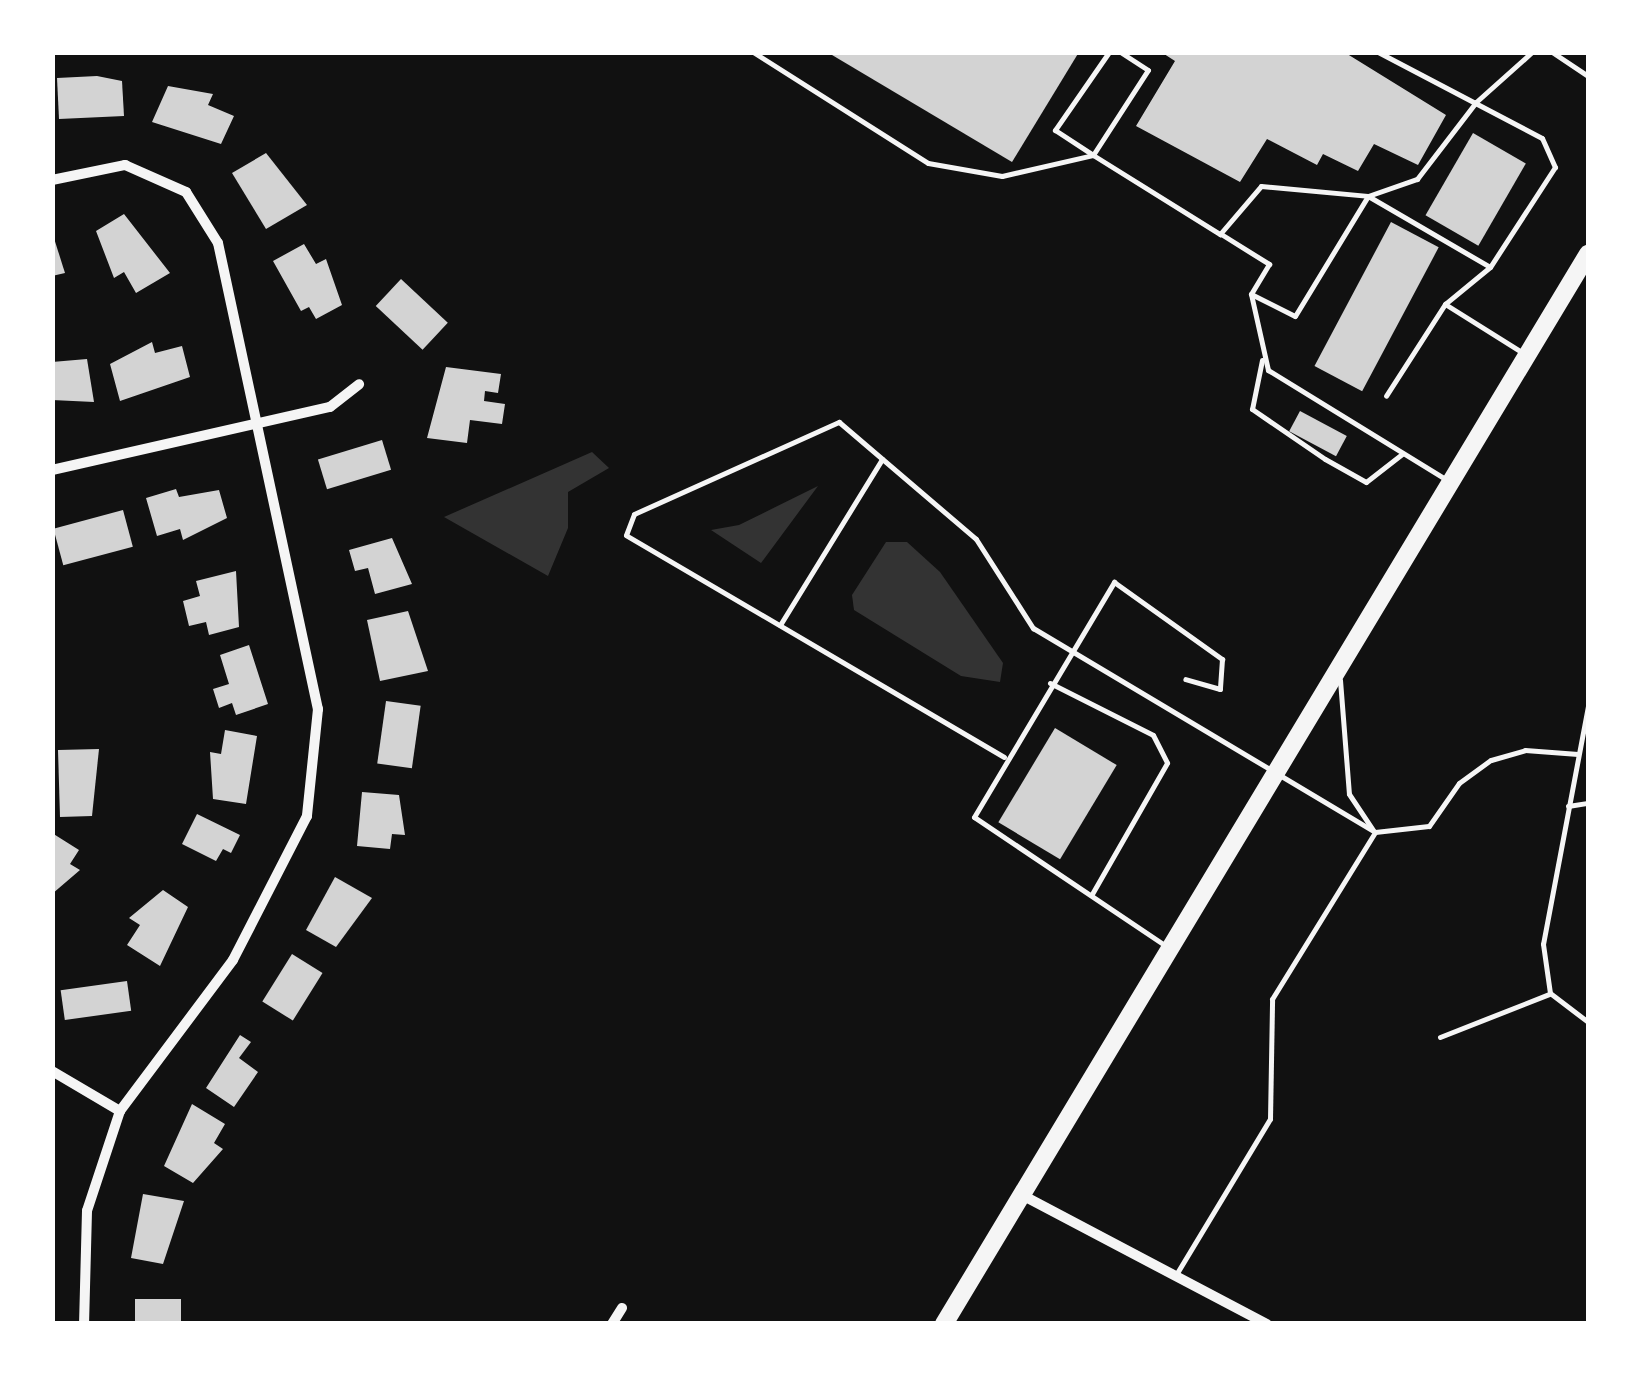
<!DOCTYPE html>
<html>
<head>
<meta charset="utf-8">
<style>
	body { margin:0 }
	#map { position:relative; width:1641px; height:1376px; overflow:hidden; background:#111; font-family:"IBM Plex Sans",sans-serif }
	div>[style] { position:absolute }
	[style*='--x'] { left:calc(var(--x)*1px); top:calc(var(--y)*1px); width:calc(var(--w)*1px); rotate:calc(var(--a)*1deg) }
	.water>* { inset:0; background:#333 }
	.building>* { inset:0; background:#d3d3d3; transform-origin:0 0 }
	.service>* { height:5px; margin:-2.5px; padding:0 2.5px; transform-origin:2.5px; border-radius:2.5px; background:#f5f5f5 }
	.minor>* { height:10px; margin:-5px; padding:0 5px; transform-origin:5px; border-radius:5px; background:#f5f5f5 }
	.primary>* { height:18px; margin:-9px; padding:0 9px; transform-origin:9px; border-radius:9px; background:#f5f5f5 }
	span { translate:-50% -50%; white-space:nowrap; text-align:center; line-height:1.15; -webkit-text-stroke:8px #fff; paint-order:stroke }
	.frame { position:absolute; inset:0; border:55px solid #fff; pointer-events:none }
</style>
</head>
<body>
<div id="map">
	<div class="water">
		<i style="clip-path:polygon(592px 452px,609px 468px,568px 492px,568px 528px,548px 576px,444px 517px)"></i>
		<i style="clip-path:polygon(818px 486px,761px 563px,711px 530px,739px 525px)"></i>
		<i style="clip-path:polygon(886px 542px,907px 542px,940px 572px,1003px 663px,1000px 682px,961px 676px,854px 610px,852px 595px)"></i>
	</div>
	<div class="building">
		<i style="clip-path:polygon(827px 52px,1079px 52px,1012px 162px)"></i>
		<i style="clip-path:polygon(1161px 52px,1344px 52px,1446px 115px,1418px 165px,1374px 144px,1358px 171px,1323px 154px,1317px 165px,1267px 139px,1240px 182px,1136px 126px,1175px 61px)"></i>
		<i style="clip-path:polygon(97px 76px,122px 81px,124px 116px,59px 119px,57px 78px)"></i>
		<i style="clip-path:polygon(168px 86px,213px 94px,208px 105px,234px 116px,221px 144px,152px 122px)"></i>
		<i style="left:1473px;top:133px;width:61px;height:95px;rotate:30deg"></i>
		<i style="clip-path:polygon(266px 153px,307px 205px,266px 229px,232px 173px)"></i>
		<i style="clip-path:polygon(124px 214px,170px 273px,136px 293px,124px 272px,114px 278px,96px 231px)"></i>
		<i style="left:1391px;top:222px;width:54px;height:163px;rotate:28deg"></i>
		<i style="clip-path:polygon(52px 232px,65px 273px,52px 276px)"></i>
		<i style="clip-path:polygon(304px 244px,316px 264px,326px 259px,342px 305px,316px 319px,309px 307px,301px 311px,273px 261px)"></i>
		<i style="left:401px;top:279px;width:64px;height:37px;rotate:43deg"></i>
		<i style="clip-path:polygon(152px 342px,155px 353px,182px 346px,190px 377px,120px 401px,110px 364px)"></i>
		<i style="clip-path:polygon(87px 359px,94px 402px,52px 400px,52px 362px)"></i>
		<i style="clip-path:polygon(446px 367px,501px 374px,498px 393px,485px 391px,484px 401px,505px 404px,502px 424px,470px 420px,467px 443px,427px 438px)"></i>
		<i style="left:1300px;top:411px;width:53px;height:23px;rotate:28deg"></i>
		<i style="left:382px;top:440px;width:31px;height:67px;rotate:73deg"></i>
		<i style="clip-path:polygon(176px 489px,179px 497px,219px 490px,227px 518px,183px 540px,180px 529px,157px 536px,146px 498px)"></i>
		<i style="left:123px;top:510px;width:38px;height:72px;rotate:75deg"></i>
		<i style="clip-path:polygon(392px 538px,412px 584px,375px 594px,368px 568px,355px 571px,349px 550px)"></i>
		<i style="clip-path:polygon(236px 571px,239px 627px,209px 635px,206px 622px,189px 626px,183px 601px,200px 596px,196px 581px)"></i>
		<i style="clip-path:polygon(408px 611px,428px 671px,380px 681px,367px 620px)"></i>
		<i style="clip-path:polygon(249px 645px,268px 704px,236px 715px,232px 703px,219px 708px,213px 689px,229px 684px,220px 655px)"></i>
		<i style="left:386px;top:701px;width:35px;height:63px;rotate:8deg"></i>
		<i style="left:1055px;top:728px;width:72px;height:110px;rotate:31deg"></i>
		<i style="clip-path:polygon(225px 730px,257px 736px,246px 804px,213px 799px,210px 752px,221px 754px)"></i>
		<i style="clip-path:polygon(99px 749px,92px 816px,60px 817px,58px 750px)"></i>
		<i style="clip-path:polygon(362px 792px,399px 795px,405px 835px,392px 834px,390px 849px,357px 846px)"></i>
		<i style="clip-path:polygon(197px 814px,240px 835px,231px 853px,223px 849px,216px 861px,182px 844px)"></i>
		<i style="clip-path:polygon(52px 833px,79px 850px,70px 864px,80px 870px,52px 894px)"></i>
		<i style="clip-path:polygon(335px 877px,372px 898px,336px 947px,306px 930px)"></i>
		<i style="clip-path:polygon(163px 890px,188px 907px,160px 966px,127px 945px,140px 925px,129px 918px)"></i>
		<i style="left:292px;top:954px;width:36px;height:56px;rotate:32deg"></i>
		<i style="left:127px;top:981px;width:30px;height:67px;rotate:82deg"></i>
		<i style="clip-path:polygon(240px 1035px,251px 1042px,239px 1058px,258px 1072px,234px 1107px,206px 1088px)"></i>
		<i style="clip-path:polygon(192px 1104px,225px 1124px,214px 1143px,223px 1149px,193px 1183px,164px 1166px)"></i>
		<i style="clip-path:polygon(143px 1194px,184px 1201px,163px 1264px,131px 1258px)"></i>
		<i style="left:135px;top:1299px;width:46px;height:22px"></i>
	</div>
	<div class="service">
		<i style="--x:753;--y:52;--w:207;--a:32.4"></i>
		<i style="--x:928;--y:163;--w:75;--a:10"></i>
		<i style="--x:1002;--y:176;--w:93;--a:-13"></i>
		<i style="--x:1093;--y:155;--w:150;--a:31.9"></i>
		<i style="--x:1220;--y:234;--w:63;--a:-49.5"></i>
		<i style="--x:1261;--y:186;--w:107;--a:5.3"></i>
		<i style="--x:1368;--y:196;--w:52;--a:-19.1"></i>
		<i style="--x:1417;--y:179;--w:97;--a:-52.5"></i>
		<i style="--x:1476;--y:102;--w:75;--a:-41.8"></i>
		<i style="--x:1109;--y:52;--w:95;--a:124.7"></i>
		<i style="--x:1055;--y:130;--w:45;--a:33.3"></i>
		<i style="--x:1093;--y:155;--w:101;--a:-57.1"></i>
		<i style="--x:1148;--y:70;--w:33;--a:-147"></i>
		<i style="--x:1378;--y:52;--w:185;--a:27.7"></i>
		<i style="--x:1542;--y:138;--w:32;--a:66"></i>
		<i style="--x:1555;--y:167;--w:119;--a:123"></i>
		<i style="--x:1490;--y:267;--w:58;--a:140.6"></i>
		<i style="--x:1445;--y:304;--w:109;--a:122.7"></i>
		<i style="--x:1552;--y:52;--w:43;--a:33.7"></i>
		<i style="--x:1221;--y:234;--w:57;--a:32"></i>
		<i style="--x:1269;--y:264;--w:35;--a:121"></i>
		<i style="--x:1251;--y:294;--w:49;--a:26.6"></i>
		<i style="--x:1295;--y:316;--w:140;--a:-58.7"></i>
		<i style="--x:1368;--y:196;--w:141;--a:30.2"></i>
		<i style="--x:1251;--y:294;--w:78;--a:77.4"></i>
		<i style="--x:1268;--y:370;--w:208;--a:31.6"></i>
		<i style="--x:1445;--y:304;--w:92;--a:32.1"></i>
		<i style="--x:1262;--y:360;--w:50;--a:101.5"></i>
		<i style="--x:1252;--y:409;--w:88;--a:34.4"></i>
		<i style="--x:1325;--y:459;--w:47;--a:29.3"></i>
		<i style="--x:1366;--y:482;--w:46;--a:-37.9"></i>
		<i style="--x:780;--y:625;--w:195;--a:-58.4"></i>
		<i style="--x:1340;--y:680;--w:114;--a:85.5"></i>
		<i style="--x:1349;--y:794;--w:43;--a:56.3"></i>
		<i style="--x:1050;--y:683;--w:115;--a:26.8"></i>
		<i style="--x:1153;--y:735;--w:31;--a:63"></i>
		<i style="--x:1167;--y:763;--w:151;--a:119.8"></i>
		<i style="--x:1588;--y:706;--w:242;--a:100.7"></i>
		<i style="--x:1543;--y:944;--w:49;--a:81.9"></i>
		<i style="--x:1550;--y:993;--w:48;--a:37.3"></i>
		<i style="--x:1004;--y:757;--w:438;--a:-149.6"></i>
		<i style="--x:626;--y:535;--w:22;--a:-69"></i>
		<i style="--x:634;--y:514;--w:225;--a:-24.2"></i>
		<i style="--x:839;--y:422;--w:180;--a:40.5"></i>
		<i style="--x:976;--y:539;--w:106;--a:57.4"></i>
		<i style="--x:1033;--y:628;--w:398;--a:30.8"></i>
		<i style="--x:1375;--y:832;--w:54;--a:-6.3"></i>
		<i style="--x:1429;--y:826;--w:52;--a:-55.1"></i>
		<i style="--x:1459;--y:783;--w:39;--a:-36"></i>
		<i style="--x:1491;--y:760;--w:35;--a:-16"></i>
		<i style="--x:1525;--y:750;--w:53;--a:4.3"></i>
		<i style="--x:1568;--y:806;--w:20;--a:-9"></i>
		<i style="--x:1166;--y:946;--w:231;--a:-146.1"></i>
		<i style="--x:974;--y:817;--w:274;--a:-59.2"></i>
		<i style="--x:1114;--y:582;--w:133;--a:35.5"></i>
		<i style="--x:1222;--y:659;--w:30;--a:94"></i>
		<i style="--x:1220;--y:689;--w:36;--a:-164"></i>
		<i style="--x:1440;--y:1037;--w:117;--a:-21.5"></i>
		<i style="--x:1177;--y:1273;--w:180;--a:-58.9"></i>
		<i style="--x:1270;--y:1119;--w:120;--a:-89"></i>
		<i style="--x:1272;--y:999;--w:196;--a:-58.3"></i>
	</div>
	<div class="minor">
		<i style="--x:52;--y:180;--w:75;--a:-11.6"></i>
		<i style="--x:125;--y:165;--w:67;--a:23.9"></i>
		<i style="--x:186;--y:192;--w:60;--a:57.9"></i>
		<i style="--x:218;--y:243;--w:477;--a:77.9"></i>
		<i style="--x:318;--y:709;--w:108;--a:95.9"></i>
		<i style="--x:307;--y:816;--w:162;--a:117.2"></i>
		<i style="--x:233;--y:960;--w:189;--a:126.8"></i>
		<i style="--x:120;--y:1111;--w:105;--a:108.3"></i>
		<i style="--x:87;--y:1211;--w:113;--a:91.5"></i>
		<i style="--x:52;--y:470;--w:285;--a:-12.8"></i>
		<i style="--x:330;--y:407;--w:37;--a:-38"></i>
		<i style="--x:52;--y:1071;--w:79;--a:30.5"></i>
		<i style="--x:1022;--y:1195;--w:277;--a:27.8"></i>
		<i style="--x:612;--y:1324;--w:19;--a:-58"></i>
	</div>
	<div class="primary">
		<i style="--x:944;--y:1324;--w:1249;--a:-58.96"></i>
	</div>
	<div class="frame"></div>
</div>
</body>
</html>
